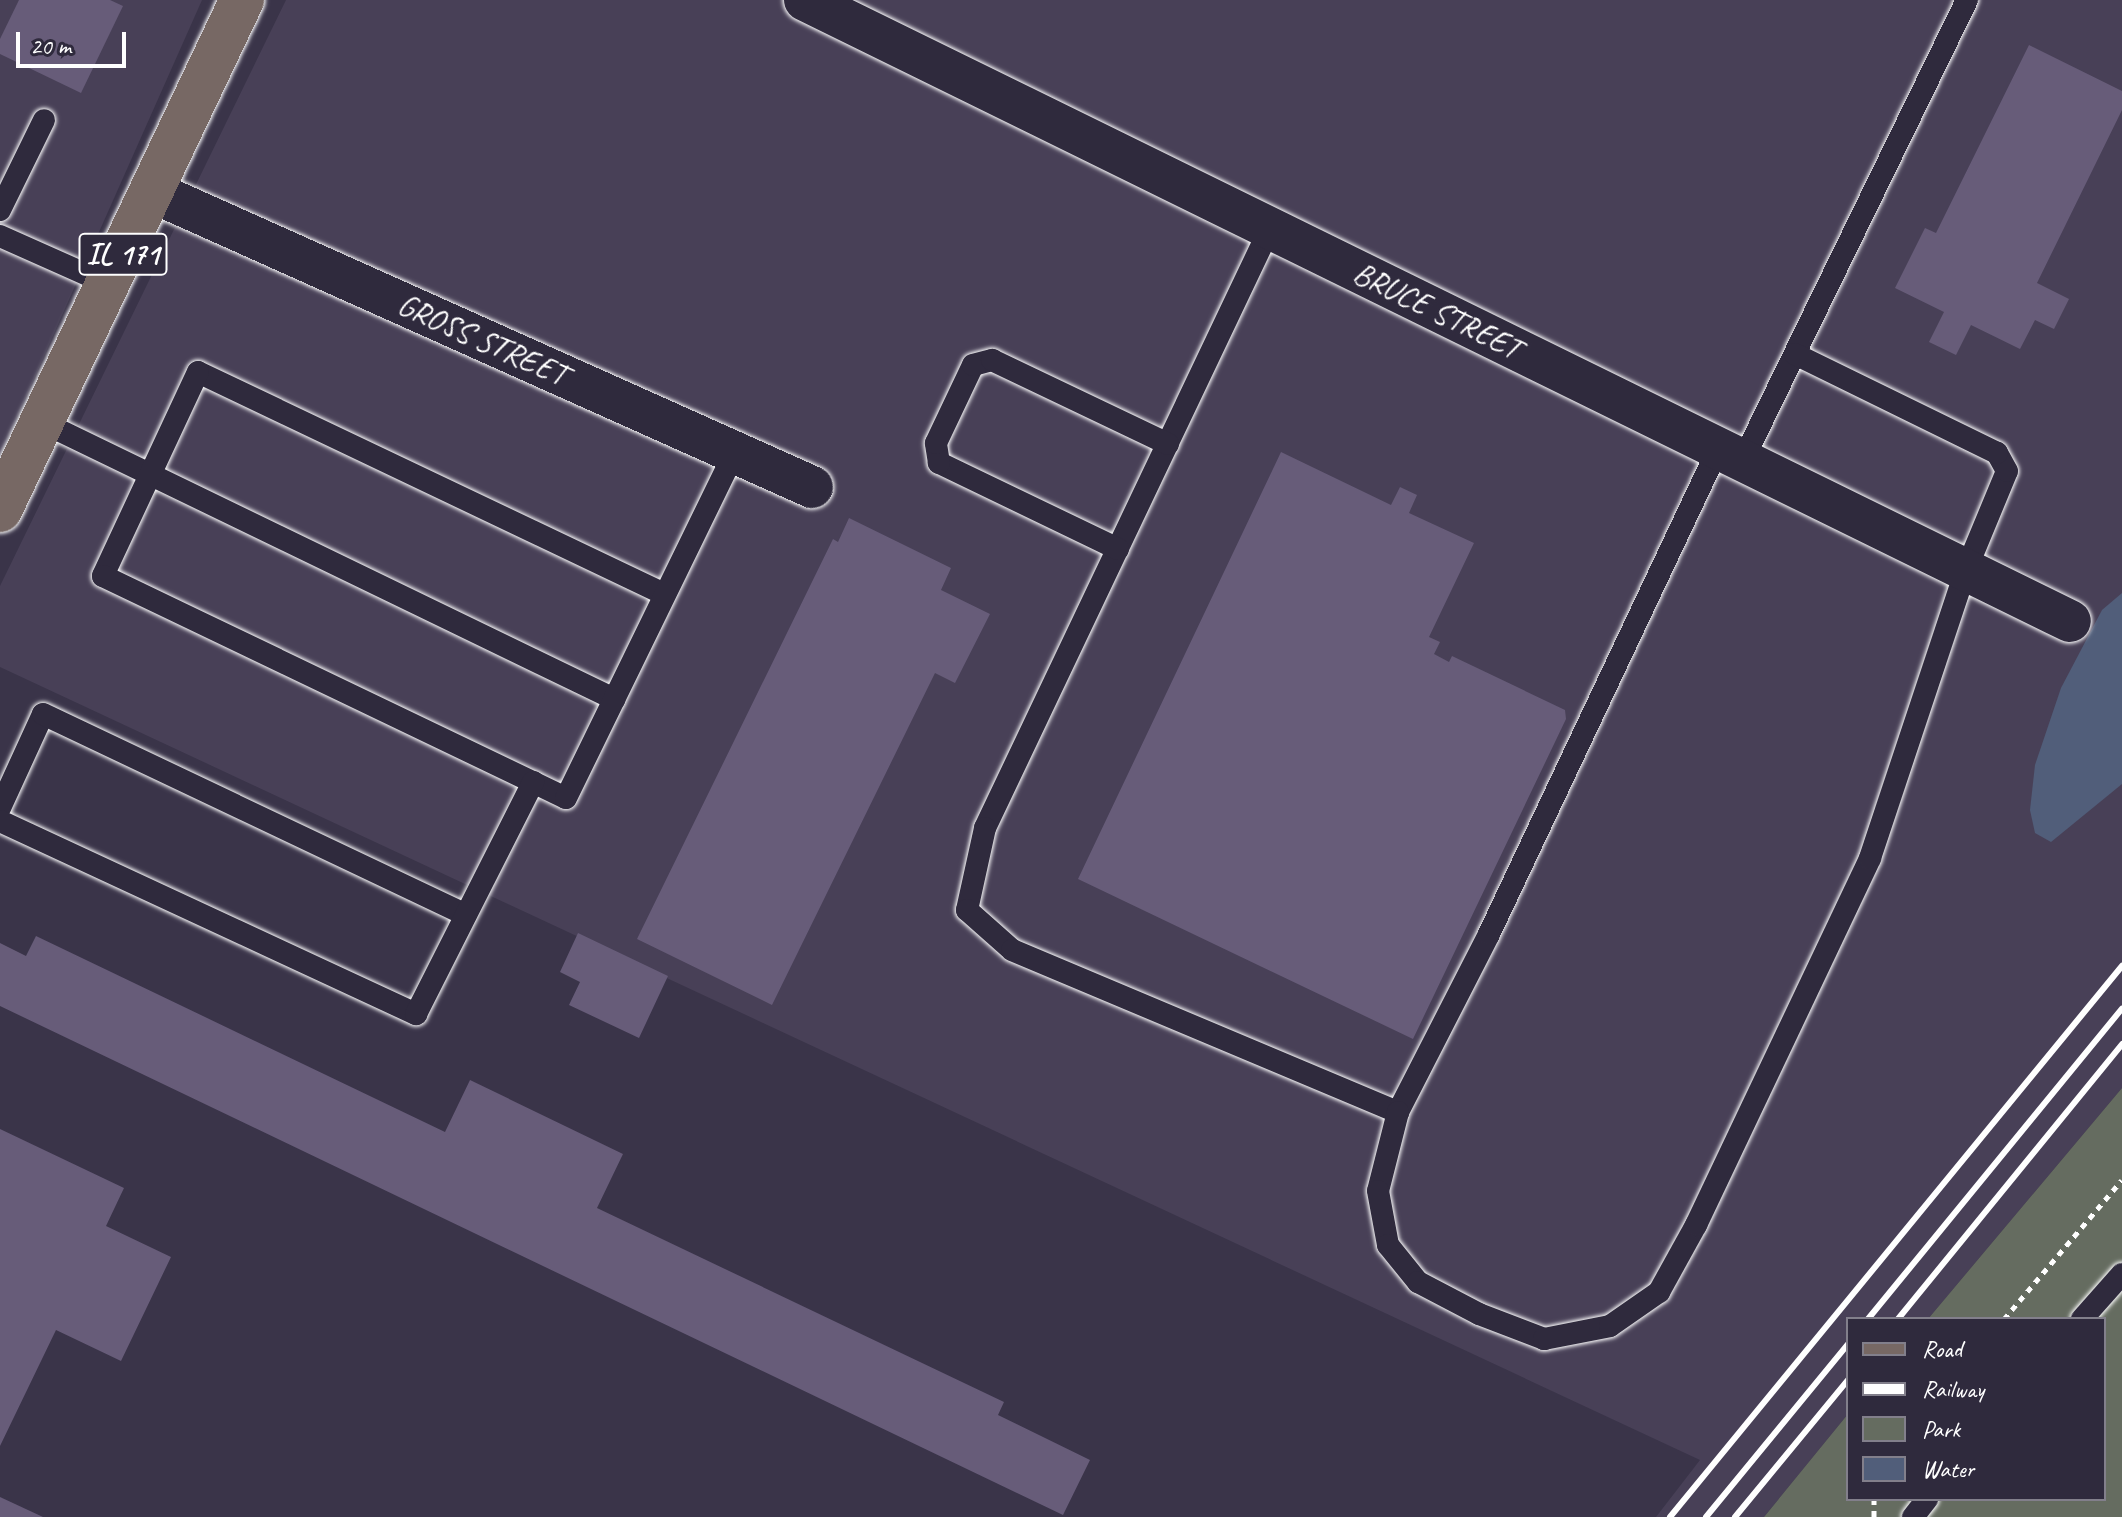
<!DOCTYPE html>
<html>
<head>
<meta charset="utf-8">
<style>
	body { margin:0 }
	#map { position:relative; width:2122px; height:1517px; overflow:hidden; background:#3a3449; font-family:Caveat,sans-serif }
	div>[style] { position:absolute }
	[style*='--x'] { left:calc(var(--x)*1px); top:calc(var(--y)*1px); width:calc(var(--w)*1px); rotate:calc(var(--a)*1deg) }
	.built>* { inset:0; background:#484057 }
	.green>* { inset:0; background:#656c60 }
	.water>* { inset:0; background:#515e7a }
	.building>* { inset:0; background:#675c79 }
	.path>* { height:5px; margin-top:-2.5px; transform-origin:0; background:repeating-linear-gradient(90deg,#fff 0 6px,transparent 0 12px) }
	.roads { filter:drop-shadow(0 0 2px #fff) drop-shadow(0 0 2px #fff) }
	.service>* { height:22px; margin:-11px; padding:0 11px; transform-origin:11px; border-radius:11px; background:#2f2a3d }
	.minor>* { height:42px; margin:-21px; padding:0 21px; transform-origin:21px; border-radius:21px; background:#2f2a3d }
	.primary>* { height:44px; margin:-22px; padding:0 22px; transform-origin:22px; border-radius:22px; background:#776864 }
	.rail>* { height:6px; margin:-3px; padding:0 3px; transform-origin:3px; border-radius:3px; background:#fff }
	span { translate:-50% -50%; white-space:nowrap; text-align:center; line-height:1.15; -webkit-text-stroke:7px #2f2a3d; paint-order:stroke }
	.shield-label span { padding:2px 6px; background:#2f2a3d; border:2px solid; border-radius:6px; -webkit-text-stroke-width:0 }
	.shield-label { font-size:30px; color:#fff; font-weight:700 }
	.street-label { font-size:32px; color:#fff }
	.legend { position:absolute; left:1846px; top:1317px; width:260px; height:184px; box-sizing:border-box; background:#2f2a3d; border:2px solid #827f8b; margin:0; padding:10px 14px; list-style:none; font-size:24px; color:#fff }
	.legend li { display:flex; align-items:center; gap:16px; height:40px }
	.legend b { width:40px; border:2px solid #827f8b }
	.scale { position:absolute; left:16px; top:32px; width:110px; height:36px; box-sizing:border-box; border:4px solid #fff; border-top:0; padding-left:10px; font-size:24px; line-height:28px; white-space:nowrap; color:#fff; -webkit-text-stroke:6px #2f2a3d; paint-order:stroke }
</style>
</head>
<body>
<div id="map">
	<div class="built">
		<i style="clip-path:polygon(0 0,202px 0,0 455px)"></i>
		<i style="clip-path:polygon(286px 0,2122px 0,2122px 1088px,1928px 1319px,1848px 1319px,1848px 1414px,1764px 1517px,1656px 1517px,1700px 1460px,0 667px,0 586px)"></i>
	</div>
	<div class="green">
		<i style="clip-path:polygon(2122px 1088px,2122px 1517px,1764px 1517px,1848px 1414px,1848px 1499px,2104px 1499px,2104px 1319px,1928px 1319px)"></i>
	</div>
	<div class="water">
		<i style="clip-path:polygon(2122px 593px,2122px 784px,2051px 842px,2035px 833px,2030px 810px,2035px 765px,2061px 688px,2102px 610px)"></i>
	</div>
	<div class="building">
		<i style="clip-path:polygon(19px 0,110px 0,123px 6px,81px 93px,0 54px,0 39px)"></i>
		<i style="clip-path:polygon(2029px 45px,2122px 91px,2122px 110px,2037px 283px,2069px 299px,2054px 329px,2035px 320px,2020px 349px,1971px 325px,1956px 355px,1929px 342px,1944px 312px,1895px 288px,1925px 228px,1936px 233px)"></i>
		<i style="clip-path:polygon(1281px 452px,1391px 505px,1400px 487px,1417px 495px,1409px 513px,1474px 543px,1429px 637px,1440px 642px,1434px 654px,1449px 662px,1452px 656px,1565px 710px,1566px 719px,1413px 1039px,1078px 879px)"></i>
		<i style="clip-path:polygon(849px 518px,951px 568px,941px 590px,990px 614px,955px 683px,935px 673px,772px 1005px,637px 939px,833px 539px,838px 542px)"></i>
		<i style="clip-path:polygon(578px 933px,668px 976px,639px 1038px,569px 1005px,580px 982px,560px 972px)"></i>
		<i style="clip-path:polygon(36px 936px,445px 1132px,470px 1080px,623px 1154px,597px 1208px,1004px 1402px,998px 1415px,1090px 1460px,1063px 1515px,0 1006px,0 943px,26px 956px)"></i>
		<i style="clip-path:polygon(0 1129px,124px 1188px,106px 1226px,171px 1257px,121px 1361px,56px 1330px,0 1446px)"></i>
		<i style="clip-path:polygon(0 1497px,43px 1517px,0 1517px)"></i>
	</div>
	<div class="path">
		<i style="--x:2004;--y:1319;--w:182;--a:-49.7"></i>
		<i style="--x:1874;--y:1517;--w:18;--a:-90"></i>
	</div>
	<div class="roads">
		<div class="service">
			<i style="--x:0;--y:210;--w:100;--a:-63.9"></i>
			<i style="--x:1270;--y:228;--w:664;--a:115.41"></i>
			<i style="--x:985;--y:828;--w:84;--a:102.4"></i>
			<i style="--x:967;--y:910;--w:60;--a:41.6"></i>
			<i style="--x:1012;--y:950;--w:419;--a:22.8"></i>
			<i style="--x:1398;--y:1112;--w:200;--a:-62.9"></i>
			<i style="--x:1489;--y:934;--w:536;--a:-64.72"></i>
			<i style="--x:0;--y:236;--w:118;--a:24"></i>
			<i style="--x:42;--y:422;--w:636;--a:25.84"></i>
			<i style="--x:1743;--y:460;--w:512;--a:-64.04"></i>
			<i style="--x:1118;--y:549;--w:199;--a:-154.3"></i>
			<i style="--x:939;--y:463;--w:20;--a:-99"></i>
			<i style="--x:936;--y:443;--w:86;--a:-64.6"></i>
			<i style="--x:973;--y:365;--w:20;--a:-15"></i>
			<i style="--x:992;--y:360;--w:195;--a:25.5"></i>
			<i style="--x:664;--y:594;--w:516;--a:-154.53"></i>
			<i style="--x:198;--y:372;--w:225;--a:115"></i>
			<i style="--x:103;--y:576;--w:513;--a:25.62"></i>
			<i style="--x:566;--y:798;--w:385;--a:-64"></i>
			<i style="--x:0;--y:808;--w:103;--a:-65.4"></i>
			<i style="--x:43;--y:714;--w:468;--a:25.4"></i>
			<i style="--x:0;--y:821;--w:459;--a:24.9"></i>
			<i style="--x:416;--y:1014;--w:260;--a:-63.2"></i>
			<i style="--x:1398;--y:1112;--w:81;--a:104.2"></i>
			<i style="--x:1378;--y:1191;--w:55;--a:79.5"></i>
			<i style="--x:1388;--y:1245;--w:48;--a:51"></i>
			<i style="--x:1418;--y:1282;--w:69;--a:27.7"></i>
			<i style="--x:1479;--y:1314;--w:70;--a:21"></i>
			<i style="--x:1544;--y:1339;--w:67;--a:-11.1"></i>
			<i style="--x:1610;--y:1326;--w:60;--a:-34.8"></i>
			<i style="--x:1659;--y:1292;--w:77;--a:-61.1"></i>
			<i style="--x:1696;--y:1225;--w:406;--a:-64.6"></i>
			<i style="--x:1870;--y:858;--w:304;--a:-71.6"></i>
			<i style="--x:1966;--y:570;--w:107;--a:-67.5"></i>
			<i style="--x:2007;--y:471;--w:21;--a:-119"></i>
			<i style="--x:1997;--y:453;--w:225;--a:-153.9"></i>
			<i style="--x:2082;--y:1319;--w:60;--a:-48.4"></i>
			<i style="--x:1913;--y:1517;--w:23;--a:-52"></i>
		</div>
		<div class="minor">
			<i style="--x:805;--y:0;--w:1409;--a:26.15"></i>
			<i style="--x:153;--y:192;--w:722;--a:24.12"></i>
		</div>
		<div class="primary">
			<i style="--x:0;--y:510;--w:565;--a:-64.62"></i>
		</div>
	</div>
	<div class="rail">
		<i style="--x:1868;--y:1319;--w:401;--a:-50.7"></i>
		<i style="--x:1898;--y:1319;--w:355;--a:-50.8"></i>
		<i style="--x:1670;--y:1517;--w:713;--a:-50.64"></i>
		<i style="--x:1706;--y:1517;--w:224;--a:-50.6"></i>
		<i style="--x:1735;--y:1517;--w:178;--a:-50.5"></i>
	</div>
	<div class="shield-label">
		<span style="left:123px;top:254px">IL 171</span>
	</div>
	<div class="street-label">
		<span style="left:1437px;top:311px;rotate:26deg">BRUCE STREET</span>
		<span style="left:482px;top:340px;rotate:24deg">GROSS STREET</span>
	</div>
	<ul class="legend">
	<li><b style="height:10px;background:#776864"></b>Road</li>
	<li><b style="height:10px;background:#fff"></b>Railway</li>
	<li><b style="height:22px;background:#656c60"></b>Park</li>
	<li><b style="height:22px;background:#515e7a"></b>Water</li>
	</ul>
	<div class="scale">20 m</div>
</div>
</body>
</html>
